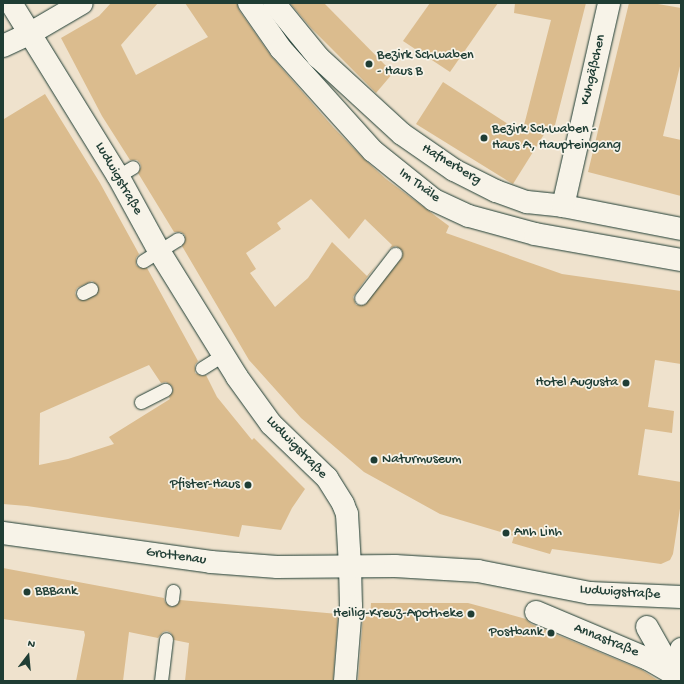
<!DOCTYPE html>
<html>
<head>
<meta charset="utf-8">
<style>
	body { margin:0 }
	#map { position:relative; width:684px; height:684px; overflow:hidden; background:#efe2cd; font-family:"Gochi Hand",sans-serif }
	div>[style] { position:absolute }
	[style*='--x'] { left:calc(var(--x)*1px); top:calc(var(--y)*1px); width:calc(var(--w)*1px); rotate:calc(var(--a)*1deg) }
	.building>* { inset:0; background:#dbbc8e }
	.roads { filter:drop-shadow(0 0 1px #1f3d34) drop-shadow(0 0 1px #1f3d34) }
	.lane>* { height:13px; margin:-6.5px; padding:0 6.5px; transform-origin:6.5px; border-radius:6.5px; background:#f7f3e8 }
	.street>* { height:22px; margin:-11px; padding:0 11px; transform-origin:11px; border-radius:11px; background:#f7f3e8 }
	.secondary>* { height:22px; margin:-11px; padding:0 11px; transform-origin:11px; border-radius:11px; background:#f7f3e8 }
	.dots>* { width:11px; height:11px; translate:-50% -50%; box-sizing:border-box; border:2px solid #f7f3e8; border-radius:50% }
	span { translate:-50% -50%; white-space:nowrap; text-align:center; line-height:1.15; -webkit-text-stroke:3.5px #f7f3e8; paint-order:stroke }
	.poi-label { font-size:14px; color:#1f3d34 }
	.left { translate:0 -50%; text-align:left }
	.right { translate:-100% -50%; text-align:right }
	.street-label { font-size:14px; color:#1f3d34 }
	.frame { position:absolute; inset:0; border:4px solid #1f3d34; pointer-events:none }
	.north { position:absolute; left:8px; top:636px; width:40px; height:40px; -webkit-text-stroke:3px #f7f3e8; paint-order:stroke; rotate:16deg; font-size:11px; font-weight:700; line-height:16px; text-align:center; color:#1f3d34 }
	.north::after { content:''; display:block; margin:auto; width:14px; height:18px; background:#1f3d34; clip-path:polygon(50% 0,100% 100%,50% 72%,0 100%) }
</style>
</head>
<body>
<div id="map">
	<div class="building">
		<i style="clip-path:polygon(evenodd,111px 3px,158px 3px,121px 45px,136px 75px,208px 37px,185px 3px,237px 3px,239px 10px,271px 56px,333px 127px,364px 159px,386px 179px,449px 226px,446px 233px,562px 274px,681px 291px,681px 364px,655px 360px,648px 407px,674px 411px,672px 433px,645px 429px,638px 475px,681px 482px,681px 502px,673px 554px,670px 560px,661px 564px,552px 549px,550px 554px,512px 543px,514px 536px,440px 514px,364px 472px,301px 418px,249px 360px,182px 246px,185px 242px,185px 235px,181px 232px,174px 232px,138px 173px,141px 167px,140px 163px,137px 160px,130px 160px,102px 116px,61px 38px,99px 16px,111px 3px,311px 199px,349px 239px,365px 219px,392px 245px,390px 248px,396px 246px,402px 251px,401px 259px,364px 305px,356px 305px,353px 297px,376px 265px,367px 276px,332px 242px,308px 278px,275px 307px,250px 273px,256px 269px,246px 253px,281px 229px,277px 223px,311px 199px)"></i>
		<i style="clip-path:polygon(290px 3px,324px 3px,393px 73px,376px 93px,311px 28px)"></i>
		<i style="clip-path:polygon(430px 3px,498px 3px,450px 72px,403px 41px)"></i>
		<i style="clip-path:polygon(515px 3px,586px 3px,554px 129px,548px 128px,513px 184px,416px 124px,443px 82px,522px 133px,551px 20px,514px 13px)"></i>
		<i style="clip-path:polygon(629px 3px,652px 3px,681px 8px,681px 62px,663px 136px,681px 140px,681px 196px,588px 172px)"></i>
		<i style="clip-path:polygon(evenodd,45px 94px,100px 183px,139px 254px,136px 258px,136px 265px,140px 268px,147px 268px,198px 361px,195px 365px,195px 373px,202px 376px,206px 375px,217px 397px,252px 440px,254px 438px,305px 489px,292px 508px,281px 530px,242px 525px,239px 537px,27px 506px,3px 504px,4px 119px,45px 94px,92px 281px,98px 286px,97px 294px,86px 300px,78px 299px,75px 293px,77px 288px,92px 281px,45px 94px,149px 365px,161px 383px,166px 382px,172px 386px,173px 391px,169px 397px,170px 399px,109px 437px,114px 444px,68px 459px,39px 465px,40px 413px,149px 365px)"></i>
		<i style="clip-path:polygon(3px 568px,164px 598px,165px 602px,171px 607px,175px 606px,180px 600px,338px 614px,333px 681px,185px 681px,189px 643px,174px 640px,171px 633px,167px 631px,163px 632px,158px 638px,129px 632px,123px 681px,76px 681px,85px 635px,84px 631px,3px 619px)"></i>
		<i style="clip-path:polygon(371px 603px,468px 603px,494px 610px,526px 619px,531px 624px,642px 670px,659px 681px,358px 681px,363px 616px,370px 617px)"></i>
	</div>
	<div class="roads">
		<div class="lane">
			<i style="--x:118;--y:176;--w:17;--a:-31"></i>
			<i style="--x:143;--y:261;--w:41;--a:-32.2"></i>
			<i style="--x:83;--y:293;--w:9;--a:-27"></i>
			<i style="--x:361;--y:298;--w:56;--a:-52.3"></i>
			<i style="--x:202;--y:368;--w:25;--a:-32"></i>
			<i style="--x:141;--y:402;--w:27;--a:-27"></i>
			<i style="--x:172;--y:599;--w:8;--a:-83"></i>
			<i style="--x:161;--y:681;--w:42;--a:-83.2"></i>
		</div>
		<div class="street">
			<i style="--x:11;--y:3;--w:203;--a:58.3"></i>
			<i style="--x:118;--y:176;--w:85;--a:61.3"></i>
			<i style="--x:159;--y:251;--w:148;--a:58.2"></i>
			<i style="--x:237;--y:377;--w:58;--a:54.1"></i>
			<i style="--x:271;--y:424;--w:78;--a:44"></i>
			<i style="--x:327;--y:478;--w:31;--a:58"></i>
			<i style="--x:343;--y:504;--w:11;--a:68"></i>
			<i style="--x:347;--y:514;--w:52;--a:86.7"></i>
			<i style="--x:350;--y:566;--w:40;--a:88.6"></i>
			<i style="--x:351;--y:606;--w:75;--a:94.6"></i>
			<i style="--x:249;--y:3;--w:56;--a:55.2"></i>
			<i style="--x:281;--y:49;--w:137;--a:48"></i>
			<i style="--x:373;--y:151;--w:78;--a:38.8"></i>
			<i style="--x:434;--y:200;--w:38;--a:25"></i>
			<i style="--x:469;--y:216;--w:68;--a:15.3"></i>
			<i style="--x:535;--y:234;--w:148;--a:10.1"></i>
			<i style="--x:274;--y:3;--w:70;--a:50.8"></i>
			<i style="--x:318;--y:57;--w:114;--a:42.5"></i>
			<i style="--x:402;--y:134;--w:63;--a:34.7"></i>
			<i style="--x:454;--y:170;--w:47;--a:26.6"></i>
			<i style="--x:496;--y:191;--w:33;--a:20"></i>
			<i style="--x:527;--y:202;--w:36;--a:6"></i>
			<i style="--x:563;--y:206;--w:120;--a:11"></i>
			<i style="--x:3;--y:46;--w:29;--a:-25"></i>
			<i style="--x:29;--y:34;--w:61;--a:-30.3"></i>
			<i style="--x:563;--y:206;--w:208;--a:-77.2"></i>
			<i style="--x:536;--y:612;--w:121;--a:22.8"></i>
			<i style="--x:648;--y:659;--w:30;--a:30"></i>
			<i style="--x:647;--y:627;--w:53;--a:60.5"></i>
			<i style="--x:674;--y:674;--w:26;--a:-74"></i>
		</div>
		<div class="secondary">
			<i style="--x:3;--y:533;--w:210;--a:7.9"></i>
			<i style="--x:211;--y:562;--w:66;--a:4.3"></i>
			<i style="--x:277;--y:567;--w:118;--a:-0.5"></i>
			<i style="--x:395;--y:566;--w:83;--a:3.4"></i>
			<i style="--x:478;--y:571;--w:114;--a:11.1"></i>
			<i style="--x:590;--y:593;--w:91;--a:2.5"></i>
		</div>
	</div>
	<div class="dots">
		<i style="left:369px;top:64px;background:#1f3d34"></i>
		<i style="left:484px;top:138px;background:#1f3d34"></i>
		<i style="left:626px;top:383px;background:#1f3d34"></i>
		<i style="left:374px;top:460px;background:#1f3d34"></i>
		<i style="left:248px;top:485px;background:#1f3d34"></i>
		<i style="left:506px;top:533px;background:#1f3d34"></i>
		<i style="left:27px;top:592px;background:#1f3d34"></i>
		<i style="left:471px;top:614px;background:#1f3d34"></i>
		<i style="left:551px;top:633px;background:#1f3d34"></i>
	</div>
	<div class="poi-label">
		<span class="left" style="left:377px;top:64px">Bezirk Schwaben<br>- Haus B</span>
		<span class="left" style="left:492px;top:138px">Bezirk Schwaben -<br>Haus A, Haupteingang</span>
		<span class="right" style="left:618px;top:383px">Hotel Augusta</span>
		<span class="left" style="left:382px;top:460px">Naturmuseum</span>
		<span class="right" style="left:240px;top:485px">Pfister-Haus</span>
		<span class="left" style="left:514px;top:533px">Anh Linh</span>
		<span class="left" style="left:35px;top:592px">BBBank</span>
		<span class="right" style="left:463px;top:614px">Heilig-Kreuz-Apotheke</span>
		<span class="right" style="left:543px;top:633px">Postbank</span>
	</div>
	<div class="street-label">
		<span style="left:594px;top:70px;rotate:-77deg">Kuhgäßchen</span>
		<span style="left:451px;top:165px;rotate:31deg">Hafnerberg</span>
		<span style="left:118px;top:179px;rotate:60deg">Ludwigstraße</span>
		<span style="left:419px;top:186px;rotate:37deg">Im Thäle</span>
		<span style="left:296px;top:448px;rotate:46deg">Ludwigstraße</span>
		<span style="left:176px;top:557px;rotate:8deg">Grottenau</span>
		<span style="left:620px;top:593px;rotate:4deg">Ludwigstraße</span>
		<span style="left:606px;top:641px;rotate:22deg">Annastraße</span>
	</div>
	<div class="frame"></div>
	<div class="north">N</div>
</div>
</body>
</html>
